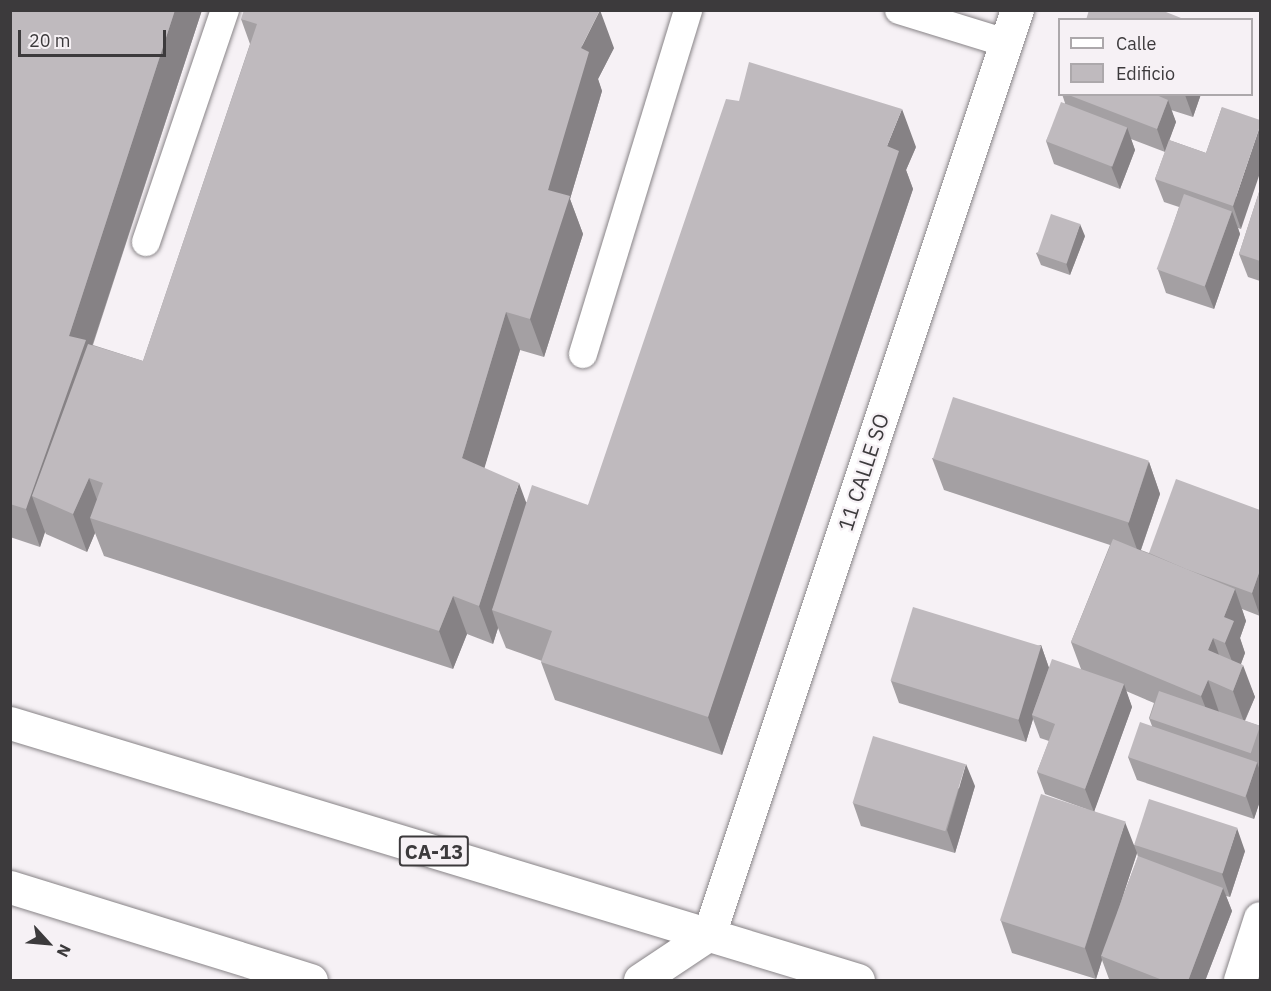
<!DOCTYPE html>
<html>
<head>
<meta charset="utf-8">
<style>
	body { margin:0 }
	#map { position:relative; width:1271px; height:991px; overflow:hidden; background:#f6f1f5; font-family:"IBM Plex Sans",sans-serif }
	div>[style] { position:absolute }
	[style*='--x'] { left:calc(var(--x)*1px); top:calc(var(--y)*1px); width:calc(var(--w)*1px); rotate:calc(var(--a)*1deg) }
	.roads { filter:drop-shadow(0 0 2px #888487) drop-shadow(0 0 2px #888487) }
	.lane>* { height:28px; margin:-14px; padding:0 14px; transform-origin:14px; border-radius:14px; background:#fff }
	.street>* { height:33px; margin:-16.5px; padding:0 16.5px; transform-origin:16.5px; border-radius:16.5px; background:#fff }
	.secondary>* { height:33px; margin:-16.5px; padding:0 16.5px; transform-origin:16.5px; border-radius:16.5px; background:#fff }
	.highway>* { height:33px; margin:-16.5px; padding:0 16.5px; transform-origin:16.5px; border-radius:16.5px; background:#fff }
	.wall>* { inset:0; background:#a4a0a3 }
	.shaded-wall>* { inset:0; background:#868285 }
	.building>* { inset:0; background:#bfbabe; transform-origin:0 0 }
	span { translate:-50% -50%; white-space:nowrap; text-align:center; line-height:1.15; -webkit-text-stroke:4.5px #f6f1f5; paint-order:stroke }
	.shield-label span { padding:2px 4px; background:#f6f1f5; border:2px solid; border-radius:4px; -webkit-text-stroke-width:0 }
	.shield-label { font-size:20px; color:#3c3a3c; font-weight:700 }
	.street-label { font-size:21px; color:#3c3a3c }
	.frame { position:absolute; inset:0; border:12px solid #3c3a3c; pointer-events:none }
	.legend { position:absolute; left:1058px; top:18px; width:195px; height:78px; box-sizing:border-box; background:#f6f1f5; border:2px solid #aca8ab; margin:0; padding:8px 10px; list-style:none; font-size:18px; color:#3c3a3c }
	.legend li { display:flex; align-items:center; gap:12px; height:30px }
	.legend b { width:30px; border:2px solid #aca8ab }
	.north { position:absolute; left:18px; top:913px; width:60px; height:60px; -webkit-text-stroke:4px #f6f1f5; paint-order:stroke; rotate:116deg; font-size:16px; font-weight:700; line-height:24px; text-align:center; color:#3c3a3c }
	.north::after { content:''; display:block; margin:auto; width:21px; height:27px; background:#3c3a3c; clip-path:polygon(50% 0,100% 100%,50% 72%,0 100%) }
	.scale { position:absolute; left:18px; top:30px; width:148px; height:27px; box-sizing:border-box; border:3px solid #3c3a3c; border-top:0; padding-left:8px; font-size:18px; line-height:21px; white-space:nowrap; color:#3c3a3c; -webkit-text-stroke:4px #f6f1f5; paint-order:stroke }
</style>
</head>
<body>
<div id="map">
	<div class="roads">
		<div class="lane">
			<i style="--x:899;--y:10;--w:112;--a:17.1"></i>
			<i style="--x:146;--y:242;--w:245;--a:-71.2"></i>
			<i style="--x:583;--y:354;--w:360;--a:-73"></i>
		</div>
		<div class="street">
			<i style="--x:709;--y:934;--w:974;--a:-71.57"></i>
			<i style="--x:1240;--y:980;--w:65;--a:-72.1"></i>
		</div>
		<div class="secondary">
			<i style="--x:640;--y:980;--w:83;--a:-33.7"></i>
		</div>
		<div class="highway">
			<i style="--x:10;--y:723;--w:886;--a:16.86"></i>
			<i style="--x:10;--y:887;--w:315;--a:17.2"></i>
		</div>
	</div>
	<div class="wall">
		<i style="clip-path:polygon(10px 10px,202px 10px,93px 345px,143px 361px,250px 44px,241px 19px,614px 48px,598px 79px,602px 91px,570px 199px,583px 234px,544px 357px,520px 350px,484px 468px,526px 502px,588px 505px,916px 147px,906px 170px,913px 189px,722px 755px,555px 700px,541px 662px,542px 661px,506px 648px,498px 628px,493px 644px,467px 634px,453px 669px,104px 556px,95px 533px,87px 552px,46px 534px,45px 532px,40px 547px,10px 537px)"></i>
		<i style="clip-path:polygon(1062px 94px,1201px 94px,1193px 117px,1171px 110px,1176px 122px,1169px 140px,1206px 153px,1222px 107px,1241px 229px,1238px 228px,1240px 234px,1214px 309px,1166px 293px,1158px 270px,1179px 207px,1164px 202px,1155px 179px,1165px 152px,1131px 139px,1135px 150px,1120px 189px,1054px 164px,1046px 141px,1065px 103px)"></i>
		<i style="clip-path:polygon(1260px 189px,1260px 281px,1248px 277px,1239px 254px)"></i>
		<i style="clip-path:polygon(1085px 236px,1070px 275px,1041px 265px,1036px 253px)"></i>
		<i style="clip-path:polygon(evenodd,932px 458px,1149px 462px,1160px 494px,1141px 550px,1149px 553px,1260px 510px,1260px 616px,1242px 609px,1246px 621px,1240px 638px,1245px 653px,1241px 664px,1255px 697px,1245px 721px,1260px 726px,1260px 801px,1254px 819px,1137px 780px,1128px 757px,1152px 726px,1149px 718px,1154px 703px,1126px 691px,1132px 707px,1094px 811px,1134px 845px,1245px 851px,1230px 897px,1226px 896px,1232px 911px,1205px 981px,1114px 981px,1109px 979px,1102px 960px,1096px 979px,1012px 953px,1001px 921px,1086px 809px,1045px 794px,1037px 772px,1049px 741px,1040px 738px,1033px 719px,1026px 742px,899px 703px,891px 681px,1041px 645px,1049px 668px,1081px 669px,1071px 642px,1110px 545px,944px 490px,932px 458px,1137px 853px,1138px 857px,1119px 907px,1137px 853px)"></i>
		<i style="clip-path:polygon(975px 786px,955px 853px,861px 826px,853px 803px)"></i>
	</div>
	<div class="shaded-wall">
		<i style="clip-path:polygon(175px 10px,202px 10px,90px 352px,32px 496px,45px 532px,40px 547px,26px 509px,69px 336px)"></i>
		<i style="clip-path:polygon(600px 10px,614px 48px,598px 79px,602px 91px,570px 199px,583px 234px,544px 357px,530px 319px,548px 190px,581px 48px)"></i>
		<i style="clip-path:polygon(1201px 94px,1193px 117px,1185px 95px)"></i>
		<i style="clip-path:polygon(1168px 100px,1176px 122px,1165px 152px,1157px 129px)"></i>
		<i style="clip-path:polygon(902px 109px,916px 147px,906px 170px,913px 189px,722px 755px,708px 717px,887px 146px)"></i>
		<i style="clip-path:polygon(1260px 126px,1260px 173px,1241px 229px,1233px 206px)"></i>
		<i style="clip-path:polygon(1127px 127px,1135px 150px,1120px 189px,1111px 166px)"></i>
		<i style="clip-path:polygon(1232px 211px,1240px 234px,1214px 309px,1205px 286px)"></i>
		<i style="clip-path:polygon(1080px 224px,1085px 236px,1070px 275px,1066px 263px)"></i>
		<i style="clip-path:polygon(506px 312px,520px 350px,476px 496px,462px 458px)"></i>
		<i style="clip-path:polygon(1149px 462px,1160px 494px,1139px 555px,1128px 524px)"></i>
		<i style="clip-path:polygon(89px 478px,103px 516px,90px 518px,95px 533px,87px 552px,73px 514px)"></i>
		<i style="clip-path:polygon(519px 483px,533px 521px,492px 610px,498px 628px,493px 644px,479px 606px)"></i>
		<i style="clip-path:polygon(1260px 570px,1260px 616px,1252px 593px)"></i>
		<i style="clip-path:polygon(1235px 589px,1246px 621px,1240px 638px,1245px 653px,1237px 674px,1225px 643px,1224px 617px)"></i>
		<i style="clip-path:polygon(453px 596px,467px 634px,453px 669px,439px 631px)"></i>
		<i style="clip-path:polygon(1213px 638px,1224px 669px,1208px 650px)"></i>
		<i style="clip-path:polygon(1041px 645px,1049px 668px,1032px 715px,1033px 719px,1026px 742px,1018px 719px)"></i>
		<i style="clip-path:polygon(1243px 665px,1255px 697px,1244px 722px,1233px 691px)"></i>
		<i style="clip-path:polygon(1208px 680px,1219px 712px,1213px 727px,1201px 696px)"></i>
		<i style="clip-path:polygon(1124px 684px,1132px 707px,1094px 812px,1085px 789px)"></i>
		<i style="clip-path:polygon(1257px 762px,1260px 771px,1260px 801px,1254px 819px,1246px 796px)"></i>
		<i style="clip-path:polygon(966px 764px,975px 786px,955px 853px,947px 830px)"></i>
		<i style="clip-path:polygon(1125px 822px,1137px 853px,1103px 957px,1101px 956px,1102px 960px,1096px 979px,1085px 948px)"></i>
		<i style="clip-path:polygon(1237px 828px,1245px 851px,1230px 897px,1222px 874px)"></i>
		<i style="clip-path:polygon(1223px 888px,1232px 911px,1205px 981px,1188px 981px)"></i>
	</div>
	<div class="building">
		<i style="clip-path:polygon(10px 10px,175px 10px,69px 336px,86px 340px,26px 509px,10px 504px)"></i>
		<i style="clip-path:polygon(244px 10px,600px 10px,581px 48px,589px 52px,548px 190px,570px 196px,530px 319px,506px 312px,462px 458px,519px 483px,479px 606px,453px 596px,439px 631px,90px 518px,103px 483px,89px 478px,73px 514px,32px 496px,88px 344px,143px 361px,257px 24px,241px 19px)"></i>
		<i style="clip-path:polygon(1089px 10px,1161px 10px,1186px 20px,1086px 20px)"></i>
		<i style="clip-path:polygon(749px 62px,902px 109px,887px 146px,899px 151px,708px 717px,541px 662px,552px 631px,492px 610px,532px 485px,588px 505px,726px 99px,739px 101px)"></i>
		<i style="clip-path:polygon(1066px 94px,1154px 94px,1168px 100px,1157px 129px)"></i>
		<i style="left:1061px;top:102px;width:71px;height:42px;rotate:21deg"></i>
		<i style="clip-path:polygon(1222px 107px,1260px 120px,1260px 126px,1233px 206px,1155px 179px,1169px 140px,1206px 153px)"></i>
		<i style="clip-path:polygon(1260px 189px,1260px 261px,1239px 254px)"></i>
		<i style="left:1184px;top:194px;width:51px;height:80px;rotate:20deg"></i>
		<i style="left:1051px;top:214px;width:31px;height:42px;rotate:19deg"></i>
		<i style="left:953px;top:397px;width:206px;height:65px;rotate:18deg"></i>
		<i style="clip-path:polygon(1176px 479px,1260px 510px,1260px 570px,1252px 593px,1186px 569px,1149px 553px)"></i>
		<i style="clip-path:polygon(1113px 539px,1235px 589px,1224px 617px,1234px 621px,1225px 643px,1213px 638px,1208px 650px,1243px 665px,1233px 691px,1208px 680px,1201px 696px,1071px 642px)"></i>
		<i style="left:913px;top:607px;width:134px;height:77px;rotate:17deg"></i>
		<i style="clip-path:polygon(1052px 659px,1124px 684px,1085px 789px,1037px 772px,1055px 724px,1032px 715px)"></i>
		<i style="left:1159px;top:691px;width:107px;height:29px;rotate:19deg"></i>
		<i style="left:1140px;top:722px;width:124px;height:37px;rotate:19deg"></i>
		<i style="left:873px;top:736px;width:97px;height:70px;rotate:17deg"></i>
		<i style="left:1041px;top:794px;width:89px;height:133px;rotate:18deg"></i>
		<i style="left:1149px;top:799px;width:93px;height:48px;rotate:18deg"></i>
		<i style="clip-path:polygon(1138px 856px,1223px 888px,1188px 981px,1165px 981px,1101px 956px)"></i>
	</div>
	<div class="shield-label">
		<span style="left:434px;top:851px">CA-13</span>
	</div>
	<div class="street-label">
		<span style="left:863px;top:472px;rotate:-72deg">11 CALLE SO</span>
	</div>
	<div class="frame"></div>
	<ul class="legend">
	<li><b style="height:8px;background:#fff"></b>Calle</li>
	<li><b style="height:16px;background:#bfbabe"></b>Edificio</li>
	</ul>
	<div class="north">N</div>
	<div class="scale">20 m</div>
</div>
</body>
</html>
